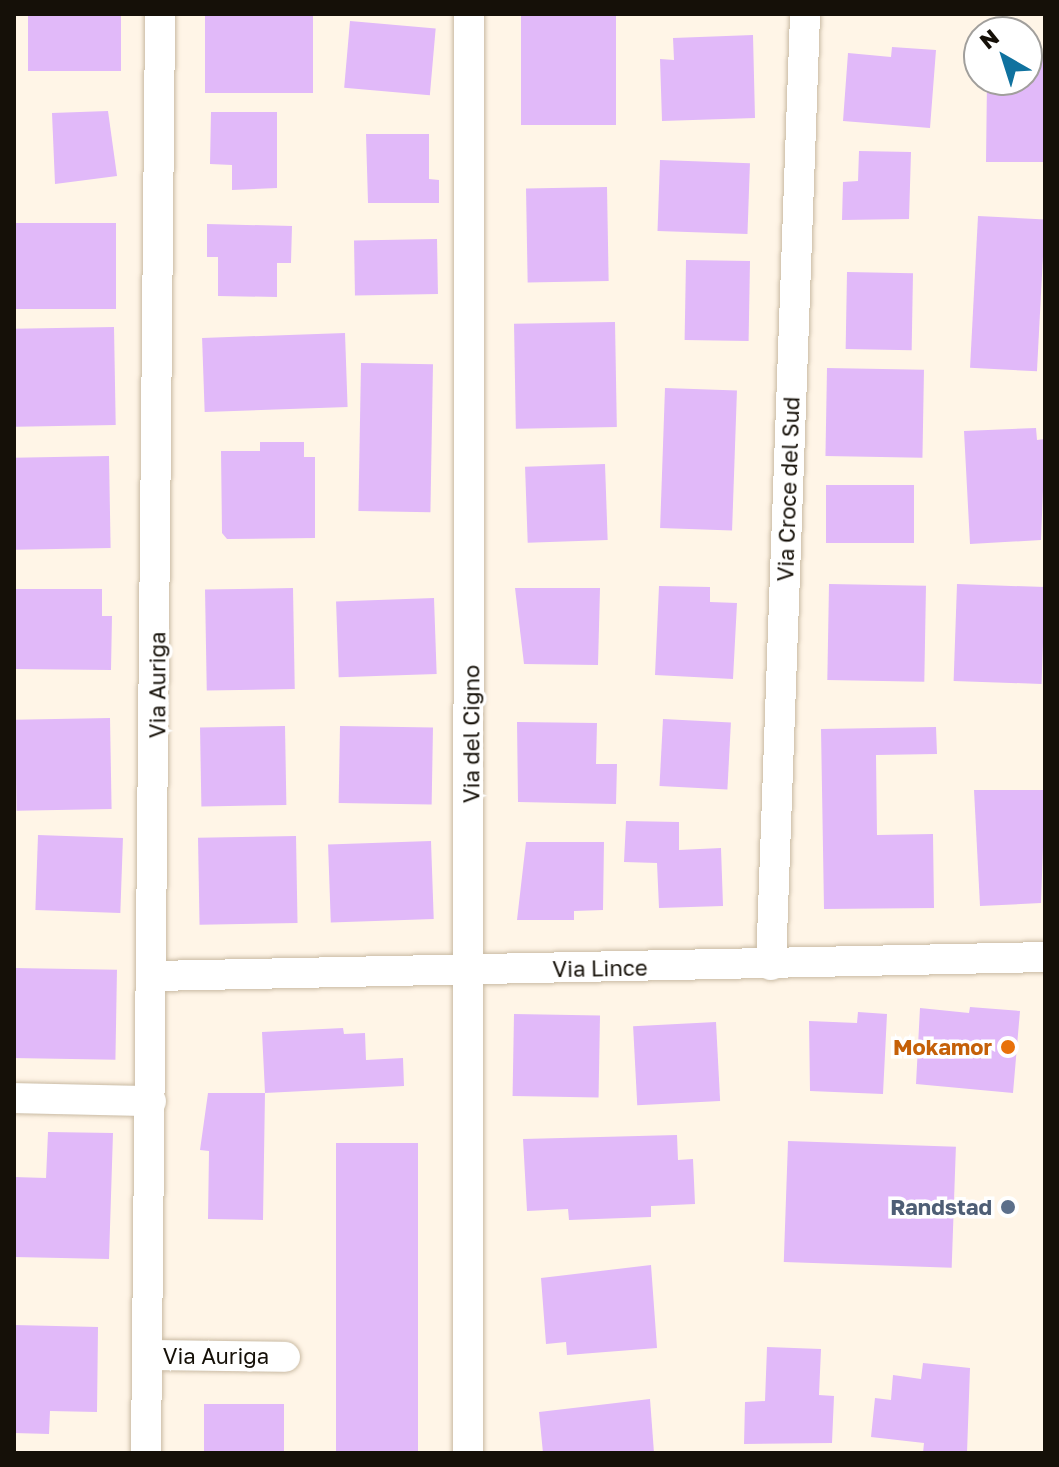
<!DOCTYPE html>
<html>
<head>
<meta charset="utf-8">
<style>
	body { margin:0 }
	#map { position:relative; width:1059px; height:1467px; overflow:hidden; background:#fff5e7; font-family:"Golos Text",sans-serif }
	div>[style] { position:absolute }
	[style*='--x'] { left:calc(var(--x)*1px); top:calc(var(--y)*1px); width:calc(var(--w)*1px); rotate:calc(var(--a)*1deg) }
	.building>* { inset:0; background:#e1b9f9; transform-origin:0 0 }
	.roads { filter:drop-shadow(0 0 2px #c9baa3) drop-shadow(0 0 2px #c9baa3) }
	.minor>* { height:30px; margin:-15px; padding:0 15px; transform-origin:15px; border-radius:15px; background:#fff }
	.dots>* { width:22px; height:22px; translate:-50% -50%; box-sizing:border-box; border:4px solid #fff; border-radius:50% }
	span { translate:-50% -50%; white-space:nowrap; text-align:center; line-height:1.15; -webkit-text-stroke:7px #fff; paint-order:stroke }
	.street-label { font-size:22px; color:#151008 }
	.food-label { font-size:22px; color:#c56008; font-weight:700 }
	.right { translate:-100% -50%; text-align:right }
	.service-label { font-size:22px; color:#4e5e75; font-weight:700 }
	.frame { position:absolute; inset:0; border:16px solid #151008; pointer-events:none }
	.north { position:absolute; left:963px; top:16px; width:80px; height:80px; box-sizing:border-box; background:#fff; border:2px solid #a19f9c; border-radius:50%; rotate:321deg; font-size:22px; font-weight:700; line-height:32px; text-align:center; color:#151008 }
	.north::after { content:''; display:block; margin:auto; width:28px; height:36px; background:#10729f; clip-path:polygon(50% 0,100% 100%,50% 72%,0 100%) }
</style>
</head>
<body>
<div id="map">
	<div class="building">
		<i style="left:28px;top:14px;width:93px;height:57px"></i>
		<i style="left:205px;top:14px;width:108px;height:79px"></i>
		<i style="left:521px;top:16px;width:95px;height:109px"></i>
		<i style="left:350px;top:21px;width:86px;height:67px;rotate:5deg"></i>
		<i style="clip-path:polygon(753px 35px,755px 118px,662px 121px,660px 59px,674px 60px,673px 38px)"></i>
		<i style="clip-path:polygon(892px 47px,936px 50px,930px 128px,843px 121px,848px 53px,891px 57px)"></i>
		<i style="clip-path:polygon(1027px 56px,1045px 56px,1045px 162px,986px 162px,987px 80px,1027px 80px)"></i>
		<i style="clip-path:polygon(108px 111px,117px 176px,55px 184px,52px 113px)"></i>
		<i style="clip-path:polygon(211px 112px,277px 112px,277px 188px,232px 190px,232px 165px,210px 164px)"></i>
		<i style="clip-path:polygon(366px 134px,429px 134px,429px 179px,439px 180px,439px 203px,368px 203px)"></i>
		<i style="clip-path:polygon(859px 151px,911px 152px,909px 219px,842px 220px,843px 182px,858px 181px)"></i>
		<i style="left:660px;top:160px;width:90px;height:71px;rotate:2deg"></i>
		<i style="left:607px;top:187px;width:94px;height:81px;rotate:89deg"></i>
		<i style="left:978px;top:216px;width:67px;height:152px;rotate:3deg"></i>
		<i style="left:14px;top:223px;width:102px;height:86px"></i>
		<i style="clip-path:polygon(207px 224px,292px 226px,291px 263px,277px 263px,277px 297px,218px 296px,218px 257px,207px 257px)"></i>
		<i style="left:437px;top:239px;width:55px;height:83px;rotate:89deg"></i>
		<i style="left:686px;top:260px;width:64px;height:80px;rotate:1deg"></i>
		<i style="left:847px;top:272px;width:66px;height:77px;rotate:1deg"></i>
		<i style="left:615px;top:322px;width:105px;height:101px;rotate:89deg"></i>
		<i style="left:114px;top:327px;width:98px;height:100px;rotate:89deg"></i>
		<i style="left:345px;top:333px;width:74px;height:143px;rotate:88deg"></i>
		<i style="left:361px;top:363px;width:72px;height:148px;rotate:1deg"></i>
		<i style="left:827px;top:368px;width:97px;height:88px;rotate:1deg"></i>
		<i style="left:665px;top:388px;width:72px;height:140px;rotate:2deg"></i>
		<i style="clip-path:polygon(1036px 428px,1037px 440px,1045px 439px,1041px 540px,970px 544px,964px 431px)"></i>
		<i style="clip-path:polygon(260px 442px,304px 442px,304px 457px,315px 457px,315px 538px,227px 539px,222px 533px,221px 451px,260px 451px)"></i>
		<i style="left:109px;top:456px;width:92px;height:95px;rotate:89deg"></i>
		<i style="left:605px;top:464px;width:76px;height:80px;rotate:88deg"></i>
		<i style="left:826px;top:485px;width:88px;height:58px"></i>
		<i style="left:829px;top:584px;width:97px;height:96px;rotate:1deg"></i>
		<i style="left:957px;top:584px;width:88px;height:97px;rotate:2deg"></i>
		<i style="clip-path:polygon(659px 586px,710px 587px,710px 602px,737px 603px,733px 679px,655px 675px)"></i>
		<i style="left:293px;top:588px;width:101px;height:88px;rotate:89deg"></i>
		<i style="clip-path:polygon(515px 588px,600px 588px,598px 665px,524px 664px)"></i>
		<i style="clip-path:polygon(14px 589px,102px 589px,102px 616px,112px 616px,111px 670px,14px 669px)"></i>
		<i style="left:434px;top:598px;width:76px;height:98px;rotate:88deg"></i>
		<i style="left:110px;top:718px;width:91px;height:95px;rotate:89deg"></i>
		<i style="left:663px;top:719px;width:68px;height:67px;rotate:3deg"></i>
		<i style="clip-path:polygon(517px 722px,597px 723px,596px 764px,617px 764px,616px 804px,518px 802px)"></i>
		<i style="left:285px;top:726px;width:79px;height:85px;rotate:89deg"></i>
		<i style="left:340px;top:726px;width:93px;height:77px;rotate:1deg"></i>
		<i style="clip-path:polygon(936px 727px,937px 754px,876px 755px,877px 835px,933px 834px,934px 908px,824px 909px,821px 729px)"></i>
		<i style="clip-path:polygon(974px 790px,1045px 790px,1041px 903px,980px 906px)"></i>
		<i style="clip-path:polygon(626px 821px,679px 822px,679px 850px,721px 848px,723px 906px,659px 908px,657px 863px,624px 862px)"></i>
		<i style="left:38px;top:835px;width:85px;height:75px;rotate:2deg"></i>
		<i style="left:296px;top:836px;width:87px;height:98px;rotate:89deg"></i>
		<i style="left:431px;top:841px;width:78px;height:103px;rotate:88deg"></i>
		<i style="clip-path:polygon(526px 842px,604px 842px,603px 910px,574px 911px,574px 920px,517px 920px)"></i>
		<i style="left:14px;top:968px;width:103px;height:90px;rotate:1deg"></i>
		<i style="clip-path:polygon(970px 1007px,1020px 1011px,1013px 1093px,916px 1084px,920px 1008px,969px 1013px)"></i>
		<i style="clip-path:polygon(858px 1012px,887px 1014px,883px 1094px,810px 1091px,809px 1021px,857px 1023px)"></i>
		<i style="left:514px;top:1014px;width:86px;height:82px;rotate:1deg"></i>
		<i style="left:716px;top:1022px;width:79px;height:83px;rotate:87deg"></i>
		<i style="clip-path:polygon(343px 1028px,344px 1034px,365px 1033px,366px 1060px,403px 1058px,404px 1086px,265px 1093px,262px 1032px)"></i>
		<i style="clip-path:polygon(208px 1093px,265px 1093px,263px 1220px,208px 1219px,209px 1151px,200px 1150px)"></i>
		<i style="clip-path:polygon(48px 1132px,113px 1133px,109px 1259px,14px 1257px,14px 1177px,46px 1178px)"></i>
		<i style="clip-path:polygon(677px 1135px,678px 1160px,693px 1159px,695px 1204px,651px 1206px,651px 1217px,569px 1220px,568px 1209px,527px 1211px,523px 1139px)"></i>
		<i style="left:788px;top:1141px;width:168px;height:121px;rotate:2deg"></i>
		<i style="left:418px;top:1143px;width:310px;height:82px;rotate:90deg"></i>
		<i style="clip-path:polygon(651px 1265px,657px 1348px,567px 1355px,566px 1342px,546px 1344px,541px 1278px)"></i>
		<i style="clip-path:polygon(14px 1325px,98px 1327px,97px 1412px,50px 1411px,49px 1434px,14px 1433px)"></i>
		<i style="clip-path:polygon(767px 1347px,821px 1349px,819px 1395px,834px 1396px,832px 1443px,744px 1444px,745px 1402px,765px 1401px)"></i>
		<i style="clip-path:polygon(923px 1363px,970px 1368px,967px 1453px,923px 1453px,924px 1443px,871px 1437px,875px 1398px,891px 1400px,893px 1375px,921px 1379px)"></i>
		<i style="clip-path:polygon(650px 1399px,654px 1453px,543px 1453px,539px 1412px)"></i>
		<i style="left:204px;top:1404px;width:80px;height:49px"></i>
	</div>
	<div class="roads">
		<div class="minor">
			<i style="--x:771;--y:965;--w:952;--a:-87.95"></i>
			<i style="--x:155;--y:976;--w:890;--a:-1.22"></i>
			<i style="--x:14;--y:1098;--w:137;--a:1.3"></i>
			<i style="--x:148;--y:1355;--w:137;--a:0.8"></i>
			<i style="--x:146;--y:1453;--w:1439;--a:-89.44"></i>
			<i style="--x:468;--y:1453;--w:1439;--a:-89.96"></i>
		</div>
	</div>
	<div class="dots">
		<i style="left:1008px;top:1047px;background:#e8710a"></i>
		<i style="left:1008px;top:1207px;background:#5c6f8a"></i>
	</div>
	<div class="street-label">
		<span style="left:788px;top:489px;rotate:-88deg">Via Croce del Sud</span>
		<span style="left:157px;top:685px;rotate:-90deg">Via Auriga</span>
		<span style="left:471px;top:734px;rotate:-90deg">Via del Cigno</span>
		<span style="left:600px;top:968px;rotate:-1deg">Via Lince</span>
		<span style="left:216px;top:1356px">Via Auriga</span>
	</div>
	<div class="food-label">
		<span class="right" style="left:992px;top:1047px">Mokamor</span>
	</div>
	<div class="service-label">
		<span class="right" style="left:992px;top:1207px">Randstad</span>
	</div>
	<div class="frame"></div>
	<div class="north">N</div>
</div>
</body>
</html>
